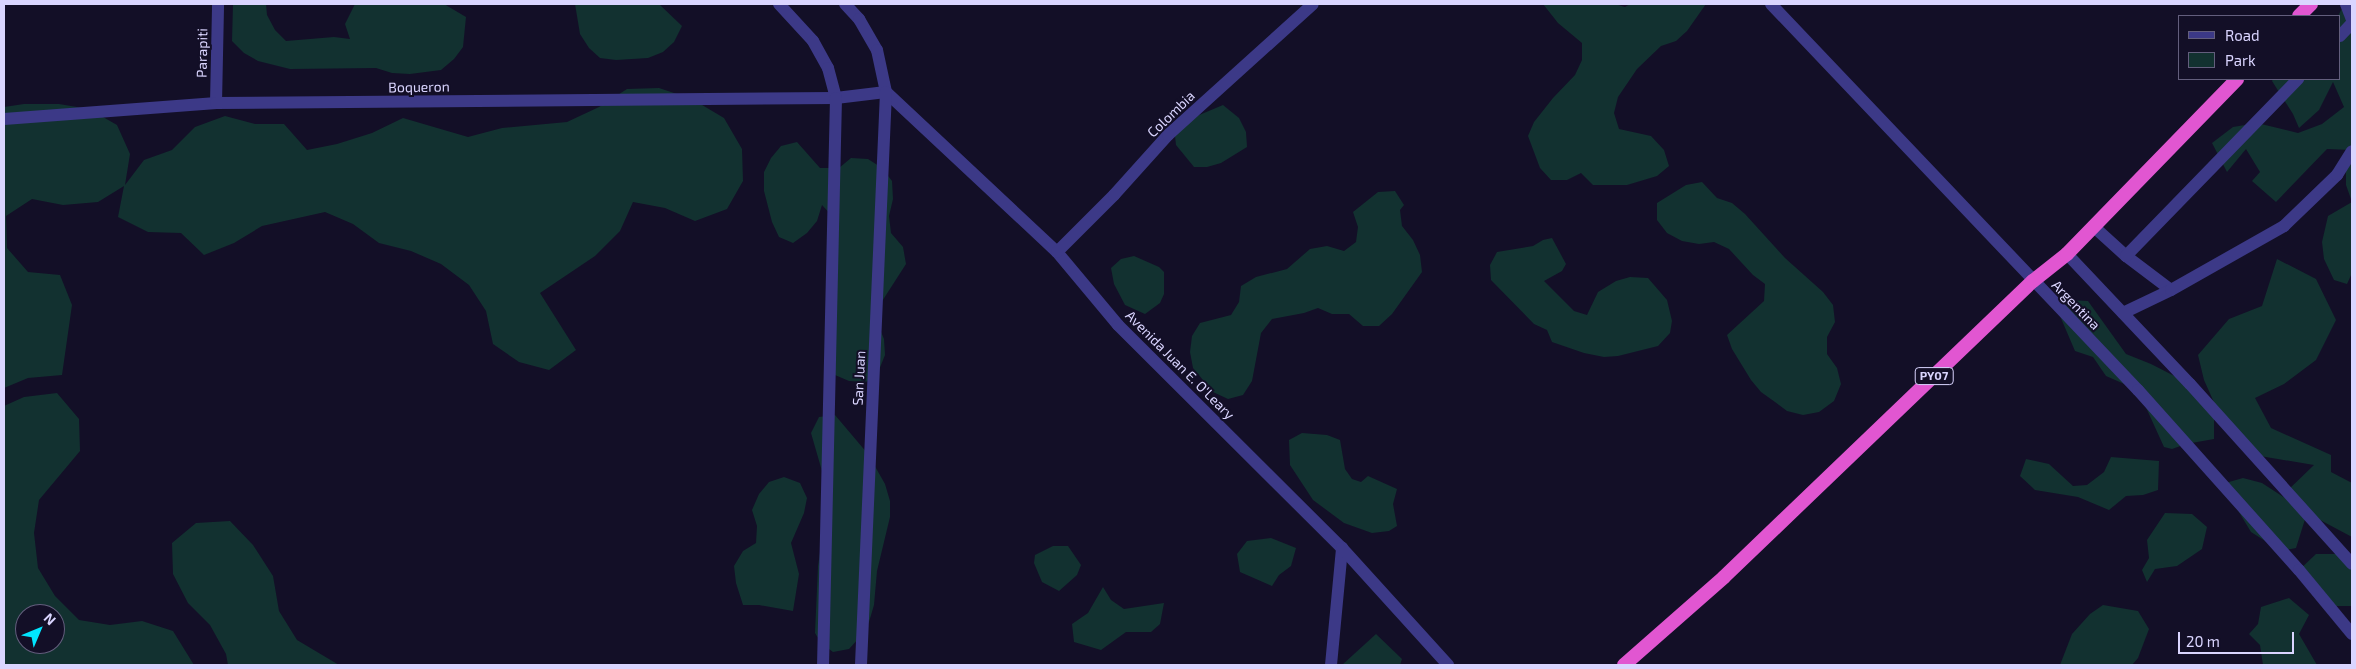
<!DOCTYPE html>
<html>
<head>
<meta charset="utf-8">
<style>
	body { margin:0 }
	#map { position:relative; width:2356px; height:669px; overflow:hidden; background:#130f27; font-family:"Exo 2",sans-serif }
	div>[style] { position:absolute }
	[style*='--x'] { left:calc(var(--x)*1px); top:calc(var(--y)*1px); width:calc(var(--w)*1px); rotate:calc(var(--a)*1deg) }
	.green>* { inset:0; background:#123130 }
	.service>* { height:12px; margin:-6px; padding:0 6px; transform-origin:6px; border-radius:6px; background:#3c3987 }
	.minor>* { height:12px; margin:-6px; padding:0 6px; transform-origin:6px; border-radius:6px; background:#3c3987 }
	.tertiary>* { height:12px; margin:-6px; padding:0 6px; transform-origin:6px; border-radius:6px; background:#3c3987 }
	.trunk>* { height:14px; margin:-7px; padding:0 7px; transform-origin:7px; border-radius:7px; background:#e156d1 }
	span { translate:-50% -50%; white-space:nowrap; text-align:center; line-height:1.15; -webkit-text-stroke:4px #130f27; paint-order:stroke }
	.shield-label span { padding:1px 4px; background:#130f27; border:1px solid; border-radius:4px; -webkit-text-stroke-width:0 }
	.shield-label { font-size:12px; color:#dad5ff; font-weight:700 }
	.street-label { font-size:14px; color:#dad5ff }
	.frame { position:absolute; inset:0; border:5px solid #dad5ff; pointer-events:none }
	.legend { position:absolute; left:2178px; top:15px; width:162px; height:65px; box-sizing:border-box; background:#130f27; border:1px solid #635e7d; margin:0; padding:6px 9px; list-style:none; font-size:15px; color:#dad5ff }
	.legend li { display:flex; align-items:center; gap:10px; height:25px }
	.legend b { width:25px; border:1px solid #635e7d }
	.north { position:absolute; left:15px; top:604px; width:50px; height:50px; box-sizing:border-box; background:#130f27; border:1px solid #635e7d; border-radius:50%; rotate:45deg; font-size:14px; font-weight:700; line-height:20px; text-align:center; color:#dad5ff }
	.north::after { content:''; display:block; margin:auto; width:18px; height:22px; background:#01e5ff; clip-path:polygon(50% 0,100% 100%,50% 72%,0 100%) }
	.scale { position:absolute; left:2178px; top:632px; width:116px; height:22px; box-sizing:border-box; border:2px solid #dad5ff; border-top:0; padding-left:6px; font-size:15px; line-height:18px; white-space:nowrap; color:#dad5ff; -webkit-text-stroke:4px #130f27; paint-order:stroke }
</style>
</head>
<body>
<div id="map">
	<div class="green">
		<i style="clip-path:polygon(233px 4px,266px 4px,267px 15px,275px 30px,286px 41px,334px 37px,350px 39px,345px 24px,355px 4px,444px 4px,466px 17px,463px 47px,454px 59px,441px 70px,410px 74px,392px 73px,376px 68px,290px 69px,258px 61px,244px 53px,232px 41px)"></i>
		<i style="clip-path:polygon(575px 4px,659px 4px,682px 26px,674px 42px,663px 52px,648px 58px,616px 60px,600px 58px,589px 48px,580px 34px)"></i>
		<i style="clip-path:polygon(1543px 4px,1615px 4px,1625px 7px,1630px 4px,1706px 4px,1687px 31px,1676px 41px,1661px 46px,1637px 69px,1618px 97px,1614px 113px,1619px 129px,1651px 136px,1664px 150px,1669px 166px,1657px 176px,1627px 185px,1593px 185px,1581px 173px,1567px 180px,1551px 180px,1540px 168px,1528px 136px,1534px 122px,1553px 98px,1575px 75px,1582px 60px,1582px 43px,1558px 23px)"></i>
		<i style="clip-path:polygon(2349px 4px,2352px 4px,2352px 150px,2327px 149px,2276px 202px,2252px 181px,2260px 172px,2246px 149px,2227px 172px,2212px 143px,2233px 127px,2257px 123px,2298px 133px,2322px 124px,2344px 107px,2333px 82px,2319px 110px,2299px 128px,2293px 114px,2272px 81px,2273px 79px,2340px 79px,2338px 16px,2341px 10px)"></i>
		<i style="clip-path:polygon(659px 88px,692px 99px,724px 118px,742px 149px,743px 181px,727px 209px,695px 221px,665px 208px,633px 202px,620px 231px,595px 256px,540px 293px,576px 350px,549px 370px,519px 362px,493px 344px,486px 311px,469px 285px,441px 264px,411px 251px,379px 243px,353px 224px,325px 212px,262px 226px,234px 243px,204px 255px,181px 233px,148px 232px,118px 217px,124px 186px,98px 202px,63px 205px,32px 199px,6px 216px,7px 248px,28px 272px,60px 275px,72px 305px,62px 375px,28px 378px,4px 388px,4px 107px,24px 104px,59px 104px,89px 109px,117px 125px,130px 154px,125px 185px,144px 160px,172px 150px,195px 127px,225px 116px,255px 124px,284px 124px,307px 150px,337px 144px,372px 133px,403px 118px,468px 137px,502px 128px,567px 122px,599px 107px,627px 89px)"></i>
		<i style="clip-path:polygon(1223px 105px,1239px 118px,1246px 132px,1247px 147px,1221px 163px,1207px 167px,1194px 167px,1176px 145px,1175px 136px,1185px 121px)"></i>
		<i style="clip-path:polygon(797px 142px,820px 168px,839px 168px,851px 158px,868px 159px,882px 168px,892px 181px,893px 199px,889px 216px,891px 233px,903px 247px,906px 264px,879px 306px,877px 322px,884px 339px,885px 355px,879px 370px,866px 382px,849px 381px,835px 375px,832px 262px,839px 230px,833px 217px,822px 205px,817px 221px,807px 233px,793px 243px,779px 237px,772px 222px,764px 191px,764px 172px,771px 158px,781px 146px)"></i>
		<i style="clip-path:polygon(2352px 153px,2352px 273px,2347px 284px,2334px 280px,2324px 259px,2322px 242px,2328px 216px,2352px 202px,2346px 185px,2346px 156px)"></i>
		<i style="clip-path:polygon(1702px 182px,1717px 198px,1732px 203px,1745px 214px,1785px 258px,1823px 292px,1833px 305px,1835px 322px,1827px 337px,1827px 354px,1837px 368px,1841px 384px,1834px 401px,1819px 412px,1803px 415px,1787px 411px,1775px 402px,1761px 392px,1751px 380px,1732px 349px,1727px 335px,1764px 301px,1765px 284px,1753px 275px,1729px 249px,1714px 242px,1699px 244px,1682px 241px,1667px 233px,1657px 220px,1657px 203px,1686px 185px)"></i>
		<i style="clip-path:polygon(1395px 191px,1404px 205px,1400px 210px,1402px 226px,1413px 240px,1420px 255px,1422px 272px,1392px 314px,1379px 326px,1363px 326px,1349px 314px,1332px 314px,1318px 308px,1304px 313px,1272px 319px,1261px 333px,1252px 381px,1243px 395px,1228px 399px,1213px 392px,1193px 368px,1190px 352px,1192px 336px,1200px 323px,1231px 315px,1239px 302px,1241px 286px,1256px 277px,1287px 269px,1310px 249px,1327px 246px,1344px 251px,1356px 242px,1358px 227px,1353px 212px,1378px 192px)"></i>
		<i style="clip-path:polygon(1552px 238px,1566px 264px,1562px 271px,1544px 281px,1574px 311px,1587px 315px,1598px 292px,1616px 281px,1630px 277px,1648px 278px,1667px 300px,1672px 321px,1670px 333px,1658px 346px,1618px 356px,1604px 357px,1584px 353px,1552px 342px,1547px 330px,1534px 324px,1491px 280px,1490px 265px,1497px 252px,1533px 246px,1543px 240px)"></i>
		<i style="clip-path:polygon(1134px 256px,1159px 267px,1164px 272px,1164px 294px,1160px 303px,1145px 314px,1125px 305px,1114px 284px,1111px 268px,1121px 259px)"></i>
		<i style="clip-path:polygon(2277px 259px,2316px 279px,2336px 320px,2316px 360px,2284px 384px,2255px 398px,2271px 428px,2331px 455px,2331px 472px,2352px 483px,2352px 537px,2307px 513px,2296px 548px,2281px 551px,2251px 532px,2222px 484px,2243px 478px,2262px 483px,2305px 511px,2287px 491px,2314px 465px,2254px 455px,2221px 418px,2204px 380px,2198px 355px,2229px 319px,2262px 306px)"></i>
		<i style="clip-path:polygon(2068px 300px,2088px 301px,2126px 354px,2151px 364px,2190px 384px,2214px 411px,2214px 439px,2186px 444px,2172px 449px,2164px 447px,2138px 390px,2106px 376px,2093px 357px,2075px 351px,2060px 316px)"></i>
		<i style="clip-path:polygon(evenodd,57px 393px,79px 419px,80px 451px,39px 500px,34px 533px,38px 568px,55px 596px,79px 620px,110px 625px,142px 621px,173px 631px,194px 665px,4px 665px,4px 406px,24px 397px,57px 393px,25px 614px,55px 614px,55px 644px,25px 644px,25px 614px)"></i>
		<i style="clip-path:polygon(835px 415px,868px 454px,885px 484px,890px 501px,890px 517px,877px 571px,874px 605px,869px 622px,860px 637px,849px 649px,833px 652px,821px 643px,815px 633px,818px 566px,823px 532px,826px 485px,811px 433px,819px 417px)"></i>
		<i style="clip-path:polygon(1302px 433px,1327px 435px,1340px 440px,1345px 469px,1352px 479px,1361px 482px,1368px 476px,1397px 489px,1393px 504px,1397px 526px,1389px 531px,1372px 533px,1344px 523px,1313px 500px,1290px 465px,1289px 440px)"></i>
		<i style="clip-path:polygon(2111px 457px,2159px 461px,2158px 490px,2143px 495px,2126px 496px,2109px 510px,2078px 497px,2035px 490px,2020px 476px,2026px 459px,2049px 464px,2073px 486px,2087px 485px,2104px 472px)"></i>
		<i style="clip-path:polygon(784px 477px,800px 483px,807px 498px,804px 513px,791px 543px,799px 574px,793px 611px,759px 605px,743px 605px,736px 583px,734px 566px,743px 551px,756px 543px,757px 526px,752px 510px,759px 494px,769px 482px)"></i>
		<i style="clip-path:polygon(2165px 513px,2192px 514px,2207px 527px,2202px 549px,2177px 566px,2155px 569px,2147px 582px,2142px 570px,2149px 558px,2147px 540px)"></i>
		<i style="clip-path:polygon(230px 521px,253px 545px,273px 576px,279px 611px,297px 640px,339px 665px,228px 665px,226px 654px,210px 625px,188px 603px,173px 574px,172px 543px,196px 523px)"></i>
		<i style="clip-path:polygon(1271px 538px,1296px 548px,1291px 566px,1279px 575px,1272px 586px,1240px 572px,1237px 554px,1247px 541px)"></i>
		<i style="clip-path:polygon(1053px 546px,1068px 546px,1081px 565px,1077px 575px,1059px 591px,1042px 582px,1034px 563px,1035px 555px)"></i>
		<i style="clip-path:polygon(2316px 554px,2344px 554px,2352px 564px,2352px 606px,2330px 606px,2299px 570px)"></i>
		<i style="clip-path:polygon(1103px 587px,1111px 600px,1124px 609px,1164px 603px,1160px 624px,1151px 632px,1126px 632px,1101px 650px,1074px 642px,1072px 624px,1088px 613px)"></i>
		<i style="clip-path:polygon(2289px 598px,2309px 615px,2299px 634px,2317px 665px,2263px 665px,2260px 645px,2249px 634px,2258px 624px,2261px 607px)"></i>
		<i style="clip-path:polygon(2103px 605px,2138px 611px,2149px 629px,2138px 658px,2132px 665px,2060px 665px,2072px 634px,2090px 614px)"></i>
		<i style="clip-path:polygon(1376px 634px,1402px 659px,1400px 665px,1342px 665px)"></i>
	</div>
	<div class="service">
		<i style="--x:2346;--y:4;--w:17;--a:69"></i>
		<i style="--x:2340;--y:36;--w:18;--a:-47"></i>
		<i style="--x:2093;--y:226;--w:45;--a:42.3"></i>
		<i style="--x:2126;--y:256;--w:56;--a:37.1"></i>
		<i style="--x:2126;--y:256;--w:247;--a:-45.8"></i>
		<i style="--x:2123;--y:313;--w:53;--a:-25.6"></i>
		<i style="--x:2171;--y:290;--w:130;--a:-29.5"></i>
		<i style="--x:2284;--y:226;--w:74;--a:-43.9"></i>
		<i style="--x:2337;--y:175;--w:28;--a:-58"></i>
		<i style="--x:1331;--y:665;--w:118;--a:-84.6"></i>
	</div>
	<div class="minor">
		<i style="--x:1771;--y:4;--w:533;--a:46.45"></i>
		<i style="--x:2138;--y:390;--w:241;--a:48.2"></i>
		<i style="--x:2299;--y:570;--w:83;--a:50.4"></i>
		<i style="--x:216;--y:103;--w:99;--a:-88.8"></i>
		<i style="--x:4;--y:119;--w:213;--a:-4.3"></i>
		<i style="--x:216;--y:103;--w:620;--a:-0.46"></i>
		<i style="--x:836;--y:98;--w:50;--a:-6.8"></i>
		<i style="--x:886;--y:92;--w:234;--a:43.1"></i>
		<i style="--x:1057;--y:252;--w:95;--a:50.1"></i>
		<i style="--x:1118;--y:325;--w:316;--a:44.9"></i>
		<i style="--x:1342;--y:548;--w:158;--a:47.8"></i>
		<i style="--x:1057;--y:252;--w:81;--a:-45"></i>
		<i style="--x:1114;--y:195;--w:81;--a:-48"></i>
		<i style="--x:1168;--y:135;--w:195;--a:-42.1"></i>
		<i style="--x:2067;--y:254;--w:179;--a:46.6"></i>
		<i style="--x:2190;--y:384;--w:242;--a:48"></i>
	</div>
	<div class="tertiary">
		<i style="--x:779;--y:4;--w:50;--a:47.4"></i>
		<i style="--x:813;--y:41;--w:31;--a:61"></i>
		<i style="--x:828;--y:68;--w:31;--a:75"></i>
		<i style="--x:836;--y:98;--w:567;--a:91.31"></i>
		<i style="--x:845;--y:4;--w:21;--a:47"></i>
		<i style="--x:859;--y:19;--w:36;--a:60"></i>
		<i style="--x:877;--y:50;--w:43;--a:77.9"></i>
		<i style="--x:886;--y:92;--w:574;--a:92.5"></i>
	</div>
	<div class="trunk">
		<i style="--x:2299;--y:16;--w:17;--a:-45"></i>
		<i style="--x:1624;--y:665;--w:133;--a:-41.3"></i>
		<i style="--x:1724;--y:577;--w:428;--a:-43.8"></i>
		<i style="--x:2033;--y:281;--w:43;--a:-38.5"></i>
		<i style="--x:2067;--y:254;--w:244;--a:-45.8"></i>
	</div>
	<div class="shield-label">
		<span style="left:1934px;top:376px">PY07</span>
	</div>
	<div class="street-label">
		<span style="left:202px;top:53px;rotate:-89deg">Parapiti</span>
		<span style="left:419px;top:87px;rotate:-1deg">Boqueron</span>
		<span style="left:1171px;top:114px;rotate:-44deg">Colombia</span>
		<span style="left:2076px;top:305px;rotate:46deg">Argentina</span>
		<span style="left:1180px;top:365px;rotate:45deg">Avenida Juan E. O'Leary</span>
		<span style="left:859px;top:378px;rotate:-87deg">San Juan</span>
	</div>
	<div class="frame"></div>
	<ul class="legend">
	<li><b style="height:6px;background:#3c3987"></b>Road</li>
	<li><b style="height:14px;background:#123130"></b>Park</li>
	</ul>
	<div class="north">N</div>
	<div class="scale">20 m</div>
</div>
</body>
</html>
